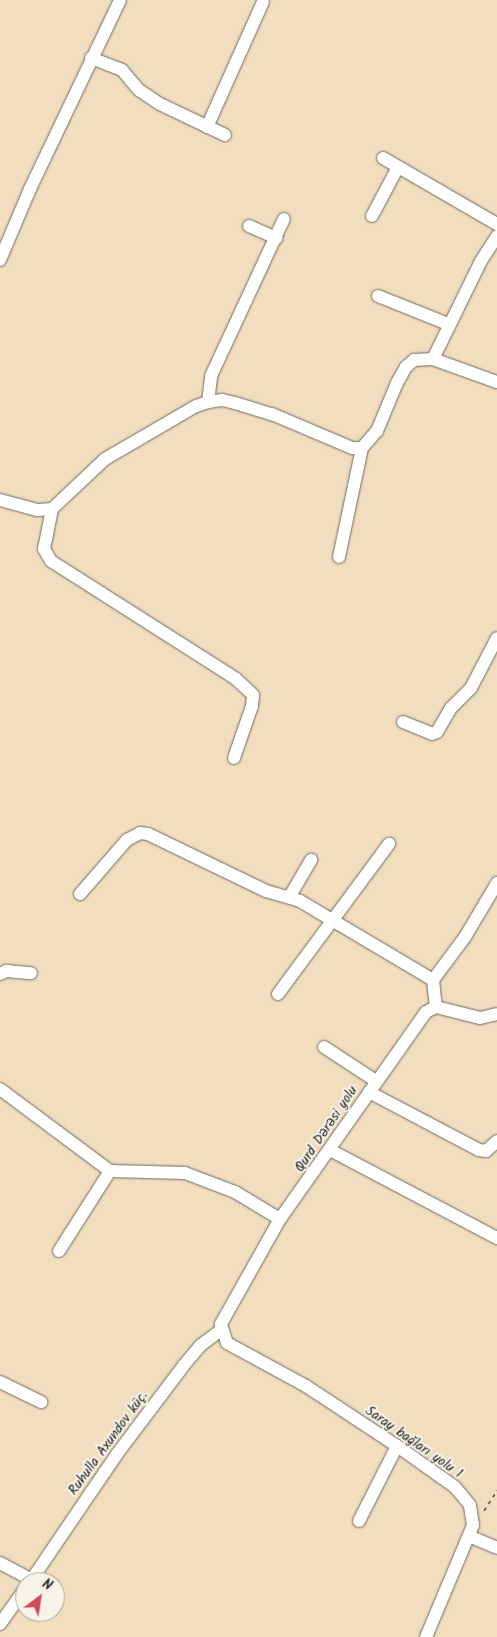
<!DOCTYPE html>
<html>
<head>
<meta charset="utf-8">
<style>
	body { margin:0 }
	#map { position:relative; width:497px; height:1637px; overflow:hidden; background:#f1debf; font-family:Kalam,sans-serif }
	div>[style] { position:absolute }
	[style*='--x'] { left:calc(var(--x)*1px); top:calc(var(--y)*1px); width:calc(var(--w)*1px); rotate:calc(var(--a)*1deg) }
	.path>* { height:2px; margin-top:-1px; transform-origin:0; background:repeating-linear-gradient(90deg,#706a5f 0 4px,transparent 0 8px) }
	.roads { filter:drop-shadow(0 0 1px #706a5f) drop-shadow(0 0 1px #706a5f) }
	.street>* { height:12px; margin:-6px; padding:0 6px; transform-origin:6px; border-radius:6px; background:#fff }
	span { translate:-50% -50%; white-space:nowrap; text-align:center; line-height:1.15; -webkit-text-stroke:4px #f7f3e8; paint-order:stroke }
	.street-label { font-size:14px; color:#2b2b2b }
	.north { position:absolute; left:15px; top:1572px; width:50px; height:50px; box-sizing:border-box; background:#f7f3e8; border:1px solid #a5a39c; border-radius:50%; rotate:31deg; font-size:14px; font-weight:700; line-height:20px; text-align:center; color:#2b2b2b }
	.north::after { content:''; display:block; margin:auto; width:18px; height:22px; background:#d1495b; clip-path:polygon(50% 0,100% 100%,50% 72%,0 100%) }
</style>
</head>
<body>
<div id="map">
	<div class="path">
		<i style="--x:484;--y:1511;--w:24;--a:-57"></i>
	</div>
	<div class="roads">
		<div class="street">
			<i style="--x:91;--y:58;--w:33;--a:21"></i>
			<i style="--x:122;--y:70;--w:26;--a:50"></i>
			<i style="--x:139;--y:90;--w:25;--a:34"></i>
			<i style="--x:160;--y:104;--w:72;--a:25.5"></i>
			<i style="--x:207;--y:127;--w:137;--a:-65.9"></i>
			<i style="--x:383;--y:158;--w:132;--a:30.1"></i>
			<i style="--x:372;--y:216;--w:55;--a:-62"></i>
			<i style="--x:249;--y:226;--w:30;--a:24"></i>
			<i style="--x:0;--y:260;--w:77;--a:-67.1"></i>
			<i style="--x:30;--y:189;--w:209;--a:-64.5"></i>
			<i style="--x:378;--y:296;--w:75;--a:21.8"></i>
			<i style="--x:433;--y:359;--w:109;--a:-63.9"></i>
			<i style="--x:481;--y:261;--w:30;--a:-57"></i>
			<i style="--x:208;--y:402;--w:26;--a:-83"></i>
			<i style="--x:211;--y:376;--w:173;--a:-65.1"></i>
			<i style="--x:0;--y:500;--w:39;--a:15"></i>
			<i style="--x:38;--y:510;--w:14;--a:-4"></i>
			<i style="--x:52;--y:509;--w:73;--a:-43.3"></i>
			<i style="--x:105;--y:459;--w:105;--a:-30.2"></i>
			<i style="--x:196;--y:406;--w:13;--a:-18"></i>
			<i style="--x:208;--y:402;--w:14;--a:-8"></i>
			<i style="--x:222;--y:400;--w:13;--a:13"></i>
			<i style="--x:235;--y:403;--w:39;--a:17"></i>
			<i style="--x:272;--y:414;--w:87;--a:23"></i>
			<i style="--x:352;--y:448;--w:10;--a:0"></i>
			<i style="--x:362;--y:448;--w:23;--a:-49"></i>
			<i style="--x:377;--y:431;--w:52;--a:-67.4"></i>
			<i style="--x:397;--y:383;--w:18;--a:-61"></i>
			<i style="--x:406;--y:367;--w:11;--a:-41"></i>
			<i style="--x:414;--y:360;--w:19;--a:-3"></i>
			<i style="--x:433;--y:359;--w:68;--a:19.8"></i>
			<i style="--x:52;--y:509;--w:41;--a:101.3"></i>
			<i style="--x:44;--y:549;--w:14;--a:60"></i>
			<i style="--x:51;--y:561;--w:219;--a:32.5"></i>
			<i style="--x:236;--y:679;--w:23;--a:43"></i>
			<i style="--x:253;--y:695;--w:11;--a:95"></i>
			<i style="--x:252;--y:706;--w:55;--a:109.1"></i>
			<i style="--x:339;--y:557;--w:111;--a:-78.1"></i>
			<i style="--x:403;--y:722;--w:31;--a:22"></i>
			<i style="--x:432;--y:734;--w:5;--a:-22"></i>
			<i style="--x:437;--y:732;--w:28;--a:-60"></i>
			<i style="--x:451;--y:708;--w:28;--a:-45"></i>
			<i style="--x:471;--y:688;--w:56;--a:-62.5"></i>
			<i style="--x:80;--y:894;--w:72;--a:-49"></i>
			<i style="--x:127;--y:840;--w:15;--a:-28"></i>
			<i style="--x:140;--y:833;--w:8;--a:7"></i>
			<i style="--x:148;--y:834;--w:131;--a:25.8"></i>
			<i style="--x:266;--y:891;--w:35;--a:16"></i>
			<i style="--x:300;--y:901;--w:155;--a:30.7"></i>
			<i style="--x:433;--y:980;--w:27;--a:84"></i>
			<i style="--x:290;--y:896;--w:42;--a:-59.7"></i>
			<i style="--x:0;--y:974;--w:7;--a:-27"></i>
			<i style="--x:6;--y:971;--w:25;--a:5"></i>
			<i style="--x:433;--y:980;--w:54;--a:-53.3"></i>
			<i style="--x:465;--y:937;--w:63;--a:-59.3"></i>
			<i style="--x:278;--y:994;--w:187;--a:-53.5"></i>
			<i style="--x:324;--y:1047;--w:62;--a:33.2"></i>
			<i style="--x:0;--y:1089;--w:137;--a:36.7"></i>
			<i style="--x:110;--y:1171;--w:75;--a:1.5"></i>
			<i style="--x:185;--y:1173;--w:53;--a:20.8"></i>
			<i style="--x:235;--y:1192;--w:52;--a:31"></i>
			<i style="--x:369;--y:1092;--w:124;--a:27.8"></i>
			<i style="--x:479;--y:1150;--w:7;--a:8"></i>
			<i style="--x:486;--y:1151;--w:15;--a:-42"></i>
			<i style="--x:330;--y:1150;--w:189;--a:27.8"></i>
			<i style="--x:59;--y:1251;--w:95;--a:-57.5"></i>
			<i style="--x:0;--y:1382;--w:46;--a:26"></i>
			<i style="--x:359;--y:1521;--w:84;--a:-63.1"></i>
			<i style="--x:469;--y:1536;--w:30;--a:23"></i>
			<i style="--x:0;--y:1563;--w:36;--a:28"></i>
			<i style="--x:30;--y:1582;--w:155;--a:-55.8"></i>
			<i style="--x:117;--y:1454;--w:111;--a:-53"></i>
			<i style="--x:184;--y:1365;--w:26;--a:-50"></i>
			<i style="--x:201;--y:1345;--w:25;--a:-37"></i>
			<i style="--x:0;--y:1624;--w:43;--a:-54.5"></i>
			<i style="--x:426;--y:1637;--w:121;--a:-67.2"></i>
			<i style="--x:473;--y:1525;--w:20;--a:-99"></i>
			<i style="--x:470;--y:1505;--w:23;--a:-130"></i>
			<i style="--x:455;--y:1487;--w:71;--a:-144.7"></i>
			<i style="--x:397;--y:1446;--w:109;--a:-146.6"></i>
			<i style="--x:306;--y:1386;--w:90;--a:-151.4"></i>
			<i style="--x:227;--y:1343;--w:20;--a:-108"></i>
			<i style="--x:221;--y:1324;--w:120;--a:-60.7"></i>
			<i style="--x:280;--y:1219;--w:253;--a:-54.8"></i>
			<i style="--x:426;--y:1012;--w:11;--a:-27"></i>
			<i style="--x:436;--y:1007;--w:45;--a:14"></i>
			<i style="--x:480;--y:1018;--w:17;--a:-13"></i>
		</div>
	</div>
	<div class="street-label">
		<span style="left:326px;top:1129px;rotate:-56deg">Qurd Dərəsi yolu</span>
		<span style="left:414px;top:1442px;rotate:35deg">Saray bağları yolu 1</span>
		<span style="left:108px;top:1443px;rotate:-54deg">Ruhulla Axundov küç.</span>
	</div>
	<div class="north">N</div>
</div>
</body>
</html>
